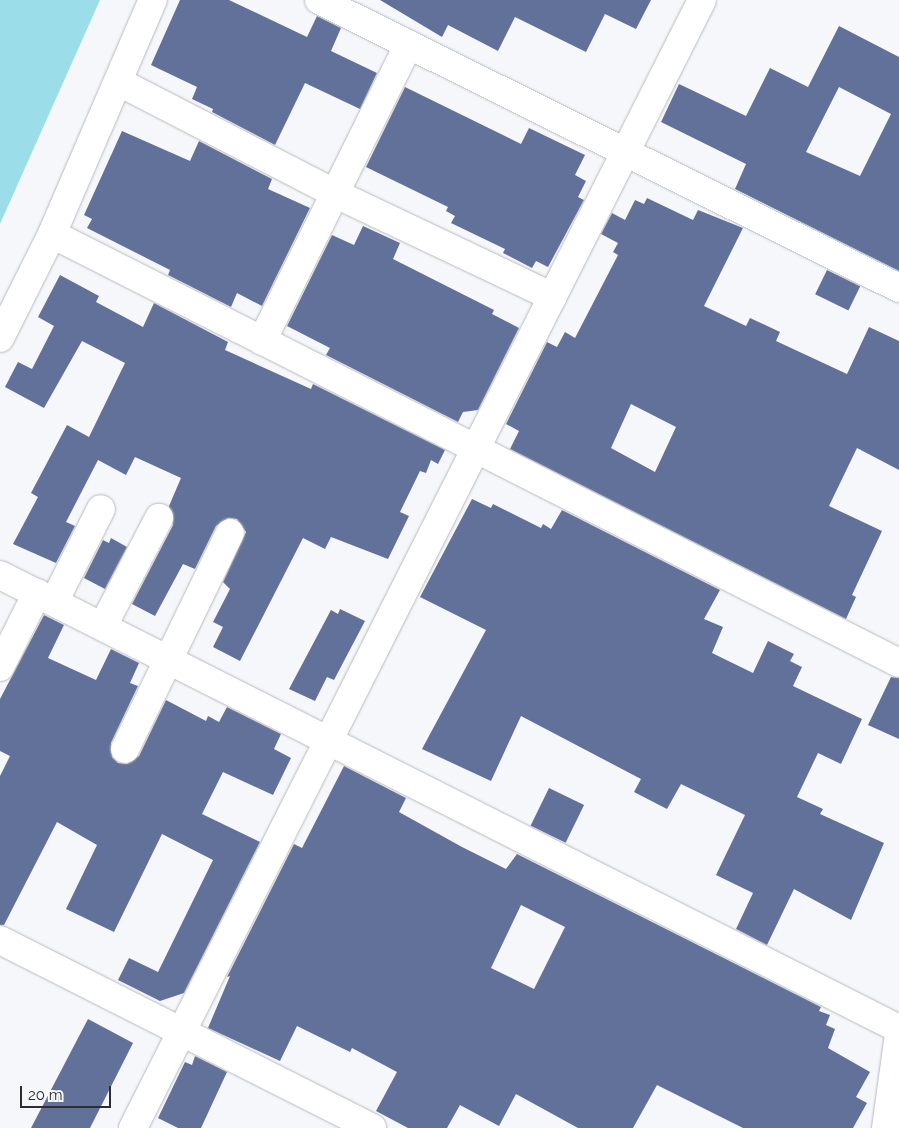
<!DOCTYPE html>
<html>
<head>
<meta charset="utf-8">
<style>
	body { margin:0 }
	#map { position:relative; width:899px; height:1128px; overflow:hidden; background:#f5f7fb; font-family:Raleway,sans-serif }
	div>[style] { position:absolute }
	[style*='--x'] { left:calc(var(--x)*1px); top:calc(var(--y)*1px); width:calc(var(--w)*1px); rotate:calc(var(--a)*1deg) }
	.water>* { inset:0; background:#9bdde8 }
	.building>* { inset:0; background:#61719a; transform-origin:0 0 }
	.roads { filter:drop-shadow(0 0 1px #b8babe) drop-shadow(0 0 1px #b8babe) }
	.minor>* { height:28px; margin:-14px; padding:0 14px; transform-origin:14px; border-radius:14px; background:#fff }
	span { translate:-50% -50%; white-space:nowrap; text-align:center; line-height:1.15; -webkit-text-stroke:5px #f5f7fb; paint-order:stroke }
	.scale { position:absolute; left:20px; top:1086px; width:91px; height:22px; box-sizing:border-box; border:2px solid #2d2d2f; border-top:0; padding-left:6px; font-size:15px; line-height:18px; white-space:nowrap; color:#2d2d2f; -webkit-text-stroke:4px #f5f7fb; paint-order:stroke }
</style>
</head>
<body>
<div id="map">
	<div class="water">
		<i style="clip-path:polygon(0 0,100px 0,0 224px)"></i>
	</div>
	<div class="building">
		<i style="clip-path:polygon(180px 0,229px 0,307px 37px,317px 16px,341px 28px,331px 51px,377px 73px,360px 109px,305px 83px,275px 145px,212px 112px,213px 109px,192px 99px,197px 87px,151px 65px)"></i>
		<i style="clip-path:polygon(380px 0,651px 0,636px 29px,605px 14px,586px 52px,515px 17px,498px 51px,448px 25px,442px 37px)"></i>
		<i style="clip-path:polygon(evenodd,839px 26px,899px 57px,899px 271px,735px 189px,746px 164px,661px 122px,679px 84px,746px 116px,770px 68px,808px 87px,839px 26px,839px 87px,891px 114px,860px 176px,806px 152px,839px 87px)"></i>
		<i style="clip-path:polygon(405px 87px,521px 144px,529px 128px,585px 155px,575px 175px,586px 181px,578px 197px,584px 200px,548px 267px,536px 261px,532px 268px,503px 253px,505px 249px,451px 223px,455px 216px,446px 211px,448px 207px,366px 167px)"></i>
		<i style="clip-path:polygon(122px 131px,190px 161px,199px 141px,272px 179px,268px 189px,310px 208px,262px 306px,237px 293px,231px 307px,168px 275px,170px 270px,87px 228px,92px 219px,84px 215px)"></i>
		<i style="clip-path:polygon(evenodd,647px 198px,693px 220px,698px 210px,743px 228px,704px 306px,746px 326px,750px 318px,780px 332px,776px 341px,847px 374px,869px 327px,899px 341px,899px 470px,857px 448px,829px 506px,882px 531px,852px 595px,856px 597px,846px 619px,510px 449px,519px 431px,506px 424px,547px 342px,557px 347px,565px 332px,575px 338px,618px 255px,613px 252px,618px 243px,601px 234px,612px 213px,625px 220px,635px 200px,644px 204px,647px 198px,631px 404px,676px 427px,655px 472px,611px 448px,631px 404px)"></i>
		<i style="clip-path:polygon(363px 226px,400px 243px,393px 259px,494px 310px,492px 314px,519px 328px,478px 410px,463px 412px,458px 422px,326px 355px,330px 348px,287px 326px,332px 235px,354px 245px)"></i>
		<i style="left:827px;top:270px;width:37px;height:27px;rotate:26deg"></i>
		<i style="clip-path:polygon(60px 275px,99px 296px,96px 302px,143px 327px,154px 303px,228px 342px,225px 350px,311px 389px,313px 384px,445px 450px,438px 464px,431px 460px,426px 473px,420px 471px,400px 512px,409px 516px,388px 559px,331px 537px,325px 549px,303px 538px,240px 661px,213px 647px,223px 627px,213px 622px,230px 589px,223px 582px,246px 532px,237px 519px,228px 518px,216px 526px,195px 569px,183px 564px,155px 616px,132px 604px,173px 525px,169px 506px,181px 478px,135px 457px,126px 475px,98px 460px,66px 522px,75px 526px,56px 563px,13px 544px,38px 497px,31px 493px,67px 425px,89px 437px,125px 363px,82px 341px,44px 408px,5px 387px,18px 362px,32px 369px,54px 326px,38px 317px)"></i>
		<i style="clip-path:polygon(472px 499px,491px 508px,493px 504px,541px 528px,543px 524px,551px 529px,562px 510px,720px 590px,704px 619px,723px 627px,712px 653px,753px 673px,768px 641px,794px 654px,790px 661px,802px 667px,793px 686px,862px 719px,841px 764px,818px 753px,797px 797px,823px 809px,820px 814px,884px 843px,851px 920px,794px 889px,767px 945px,736px 929px,753px 893px,716px 875px,745px 815px,681px 784px,667px 809px,634px 792px,641px 779px,521px 716px,491px 781px,422px 749px,486px 630px,420px 597px)"></i>
		<i style="clip-path:polygon(111px 538px,127px 547px,105px 589px,84px 578px,103px 540px,109px 543px)"></i>
		<i style="clip-path:polygon(340px 609px,365px 621px,334px 680px,327px 677px,315px 701px,289px 689px,331px 610px,338px 614px)"></i>
		<i style="clip-path:polygon(44px 615px,64px 625px,48px 658px,96px 680px,111px 649px,139px 663px,130px 683px,138px 686px,111px 743px,112px 757px,118px 763px,127px 764px,139px 756px,166px 700px,206px 721px,208px 716px,219px 722px,227px 707px,281px 734px,274px 749px,291px 758px,273px 795px,223px 772px,202px 814px,260px 842px,184px 993px,160px 1001px,118px 980px,129px 958px,158px 972px,213px 860px,162px 834px,114px 932px,66px 909px,97px 845px,57px 822px,4px 925px,0 925px,0 776px,10px 756px,0 751px,0 699px)"></i>
		<i style="clip-path:polygon(891px 677px,899px 678px,899px 739px,868px 725px)"></i>
		<i style="clip-path:polygon(evenodd,344px 766px,406px 798px,399px 812px,462px 847px,506px 869px,517px 854px,821px 1007px,819px 1011px,830px 1015px,826px 1025px,835px 1029px,828px 1048px,870px 1072px,856px 1097px,867px 1103px,853px 1128px,743px 1128px,657px 1085px,633px 1128px,578px 1128px,516px 1094px,499px 1126px,460px 1105px,447px 1128px,408px 1128px,376px 1111px,397px 1072px,352px 1048px,350px 1052px,297px 1026px,280px 1061px,208px 1028px,230px 976px,227px 977px,294px 844px,302px 848px,344px 766px,521px 905px,565px 927px,534px 989px,491px 968px,521px 905px)"></i>
		<i style="left:549px;top:788px;width:39px;height:42px;rotate:26deg"></i>
		<i style="clip-path:polygon(88px 1019px,133px 1043px,90px 1128px,31px 1128px)"></i>
		<i style="clip-path:polygon(195px 1056px,227px 1072px,201px 1128px,178px 1128px,158px 1118px,185px 1062px,192px 1065px)"></i>
	</div>
	<div class="roads">
		<div class="minor">
			<i style="--x:319;--y:0;--w:648;--a:26.41"></i>
			<i style="--x:119;--y:82;--w:242;--a:27.3"></i>
			<i style="--x:334;--y:193;--w:242;--a:25.4"></i>
			<i style="--x:52;--y:234;--w:949;--a:26.86"></i>
			<i style="--x:0;--y:338;--w:116;--a:-63.4"></i>
			<i style="--x:52;--y:234;--w:255;--a:-66.7"></i>
			<i style="--x:262;--y:341;--w:331;--a:-63.7"></i>
			<i style="--x:0;--y:575;--w:1007;--a:26.79"></i>
			<i style="--x:54;--y:602;--w:104;--a:-63.2"></i>
			<i style="--x:103;--y:626;--w:122;--a:-62.6"></i>
			<i style="--x:0;--y:667;--w:83;--a:-63.4"></i>
			<i style="--x:125;--y:749;--w:240;--a:-64.1"></i>
			<i style="--x:0;--y:940;--w:417;--a:26.8"></i>
			<i style="--x:133;--y:1128;--w:1263;--a:-63.23"></i>
			<i style="--x:886;--y:1128;--w:95;--a:-82.1"></i>
		</div>
	</div>
	<div class="scale">20 m</div>
</div>
</body>
</html>
